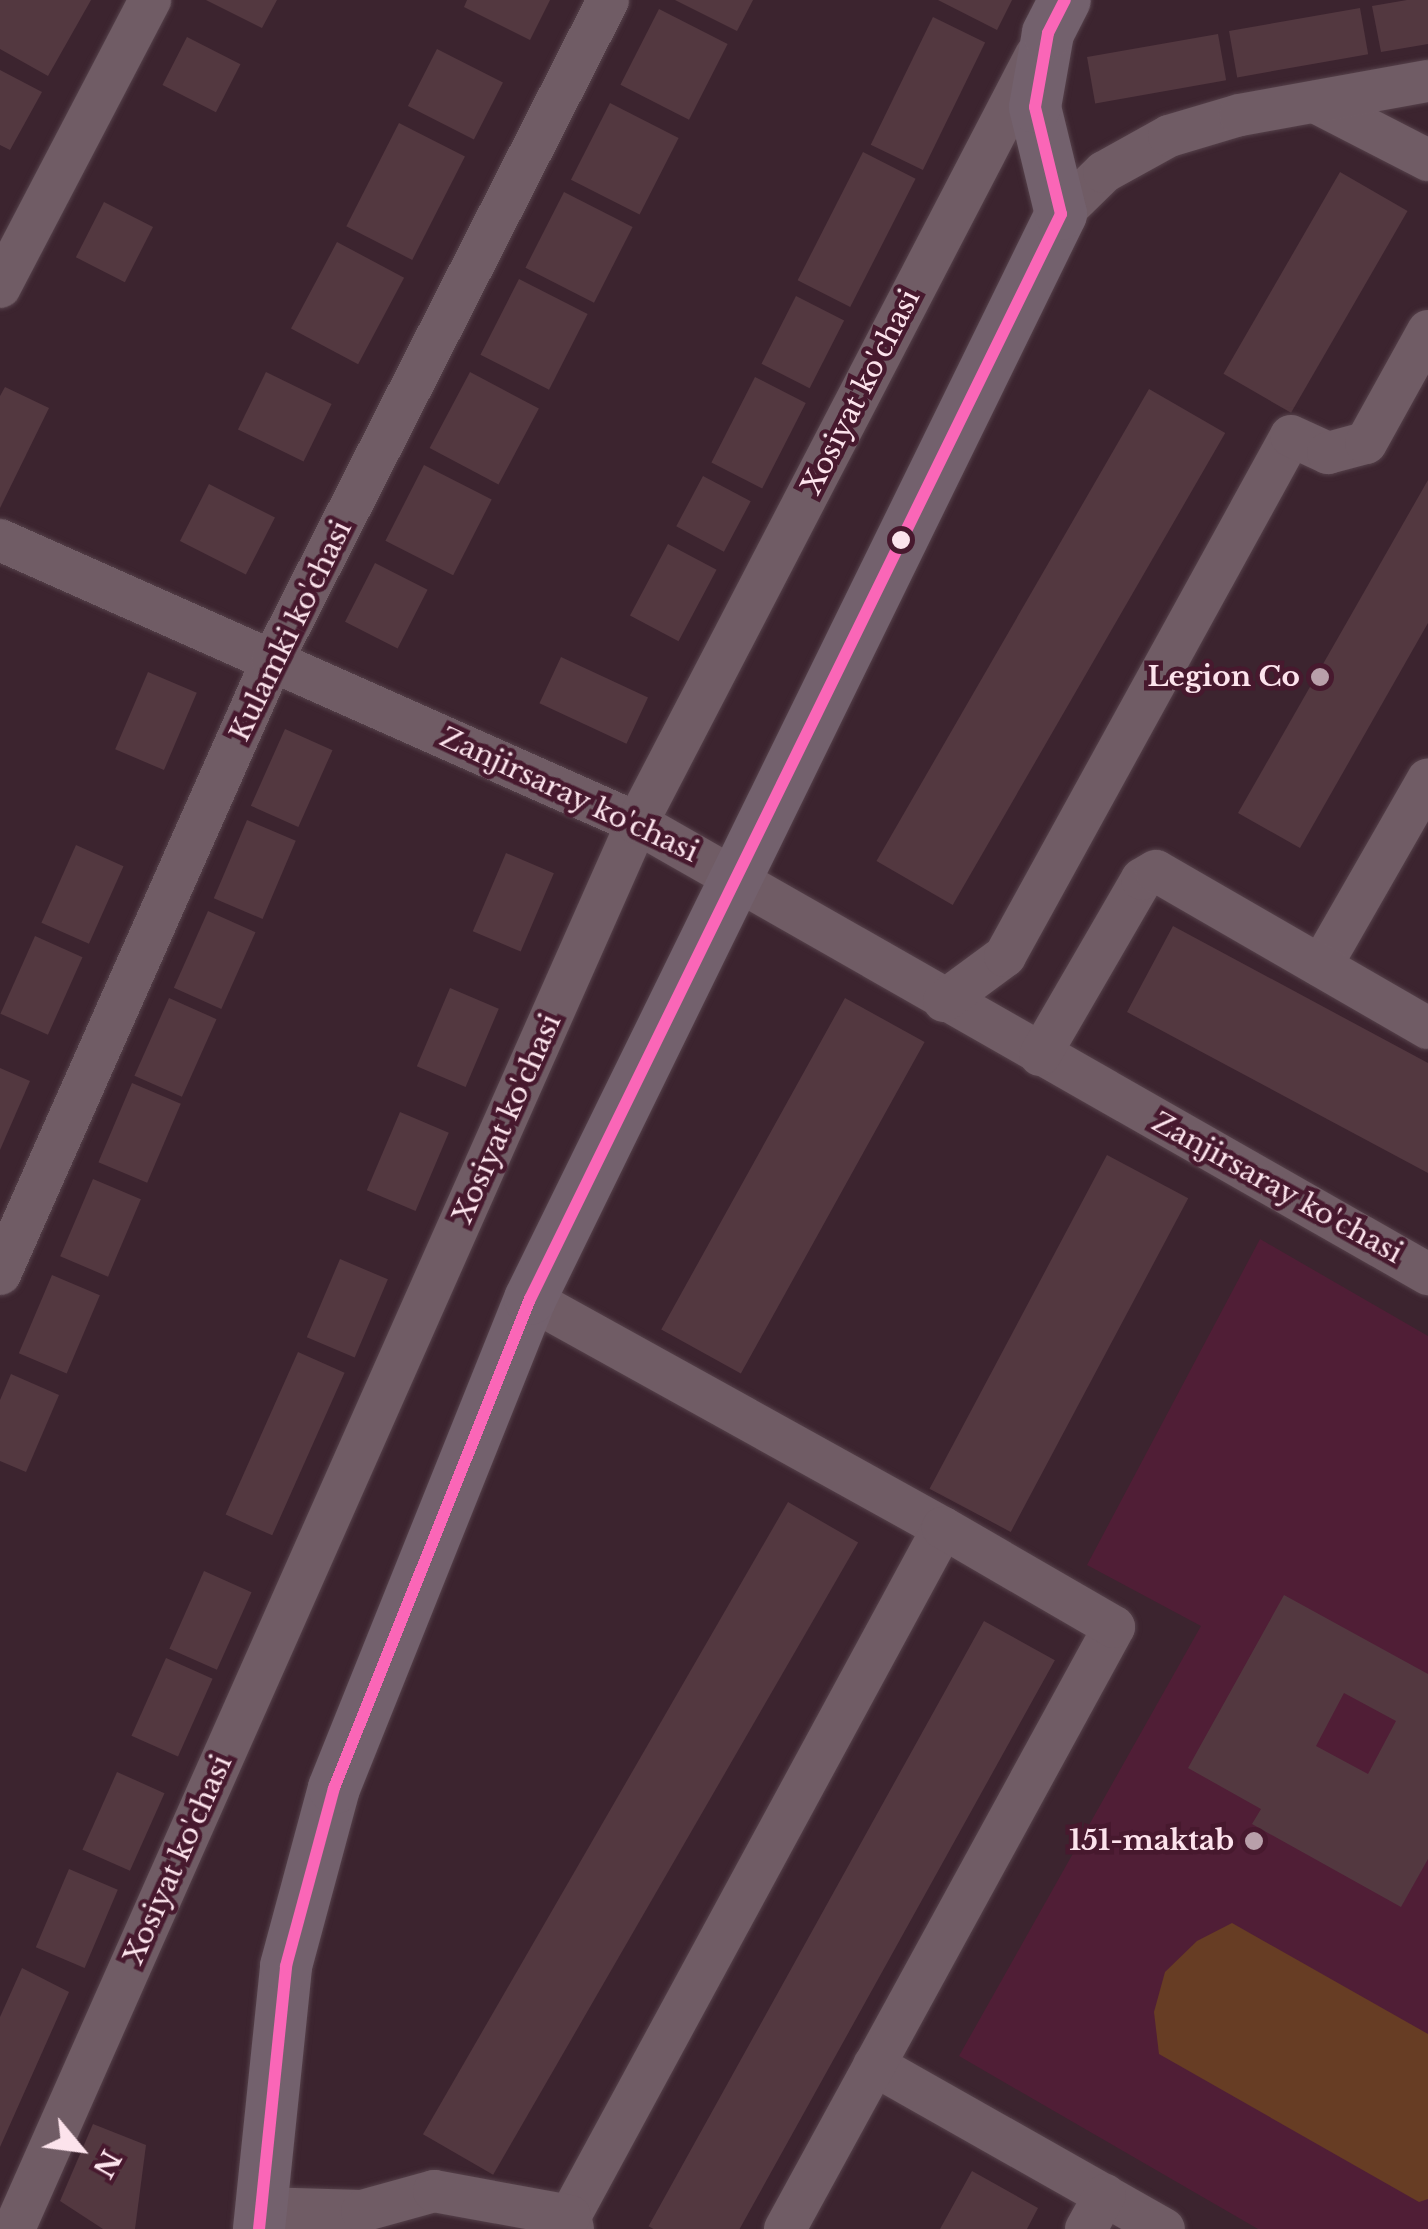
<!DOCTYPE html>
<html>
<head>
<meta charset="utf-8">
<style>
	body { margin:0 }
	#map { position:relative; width:1428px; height:2229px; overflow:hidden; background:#3c242f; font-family:"Libre Baskerville",serif }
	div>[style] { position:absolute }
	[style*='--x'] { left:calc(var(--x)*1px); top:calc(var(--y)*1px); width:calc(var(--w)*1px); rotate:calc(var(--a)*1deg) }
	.built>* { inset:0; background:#501e36 }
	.green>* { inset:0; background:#673d24 }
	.building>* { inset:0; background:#533840; transform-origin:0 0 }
	.roads { filter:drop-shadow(0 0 2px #55414a) drop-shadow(0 0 2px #55414a) }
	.minor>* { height:42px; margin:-21px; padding:0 21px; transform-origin:21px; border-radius:21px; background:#705c65 }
	.major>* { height:52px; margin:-26px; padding:0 26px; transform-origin:26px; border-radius:26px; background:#73616d }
	.bus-1>* { height:12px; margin:-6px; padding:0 6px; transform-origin:6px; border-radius:6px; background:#fa66b7 }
	.dots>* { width:28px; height:28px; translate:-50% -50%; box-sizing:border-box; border:5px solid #47192e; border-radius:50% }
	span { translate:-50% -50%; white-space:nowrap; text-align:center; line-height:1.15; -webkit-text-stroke:9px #47192e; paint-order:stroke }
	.street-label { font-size:28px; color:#fce3ec }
	.poi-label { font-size:28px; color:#fce3ec; font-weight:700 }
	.right { translate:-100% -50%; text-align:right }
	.north { position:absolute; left:30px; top:2099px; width:100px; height:100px; -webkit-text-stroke:8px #47192e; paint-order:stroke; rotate:119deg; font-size:28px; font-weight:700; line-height:40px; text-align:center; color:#fce3ec }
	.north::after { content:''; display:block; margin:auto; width:35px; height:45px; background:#fce3ec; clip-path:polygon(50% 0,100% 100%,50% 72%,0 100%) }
</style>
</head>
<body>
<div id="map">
	<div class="built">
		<i style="clip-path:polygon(1260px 1239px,1428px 1336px,1428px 2229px,1258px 2229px,959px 2056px,1201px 1626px,1087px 1565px)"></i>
	</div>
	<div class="green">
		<i style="clip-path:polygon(1232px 1923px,1428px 2034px,1428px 2199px,1419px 2202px,1159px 2054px,1154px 2012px,1165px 1972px,1197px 1941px)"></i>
	</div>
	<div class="building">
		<i style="clip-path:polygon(0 0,91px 0,48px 76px,0 49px)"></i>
		<i style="clip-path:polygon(206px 0,277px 0,262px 28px)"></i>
		<i style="clip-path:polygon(467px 0,550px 0,530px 40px,464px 7px)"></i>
		<i style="clip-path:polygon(675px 0,753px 0,737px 31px)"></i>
		<i style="clip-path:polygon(938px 0,1012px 0,997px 30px)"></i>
		<i style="clip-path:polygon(1407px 0,1428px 0,1428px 44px,1381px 52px,1372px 6px)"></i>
		<i style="left:1360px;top:8px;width:47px;height:133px;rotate:80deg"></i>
		<i style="left:659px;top:9px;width:77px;height:85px;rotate:27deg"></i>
		<i style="left:933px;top:17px;width:58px;height:142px;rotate:26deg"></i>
		<i style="left:1218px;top:34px;width:47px;height:133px;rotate:80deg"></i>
		<i style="left:187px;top:37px;width:60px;height:54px;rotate:27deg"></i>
		<i style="left:437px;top:49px;width:74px;height:64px;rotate:27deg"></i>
		<i style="clip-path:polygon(0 70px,42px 92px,10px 150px,0 145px)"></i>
		<i style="left:610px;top:103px;width:77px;height:86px;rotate:27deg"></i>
		<i style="left:399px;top:123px;width:74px;height:116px;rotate:27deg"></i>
		<i style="left:863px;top:152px;width:59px;height:144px;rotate:27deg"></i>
		<i style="left:1340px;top:172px;width:78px;height:233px;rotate:30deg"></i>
		<i style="left:564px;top:192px;width:77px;height:85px;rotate:27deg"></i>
		<i style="left:104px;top:202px;width:55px;height:62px;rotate:27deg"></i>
		<i style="left:337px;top:242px;width:76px;height:98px;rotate:28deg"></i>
		<i style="left:519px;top:279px;width:77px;height:85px;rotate:27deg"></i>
		<i style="left:796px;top:296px;width:54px;height:76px;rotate:27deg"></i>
		<i style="left:266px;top:372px;width:73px;height:64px;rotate:26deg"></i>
		<i style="left:470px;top:372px;width:78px;height:86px;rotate:28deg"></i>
		<i style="left:755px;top:377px;width:57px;height:96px;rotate:27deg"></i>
		<i style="clip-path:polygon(5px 387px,49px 408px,0 508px,0 396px)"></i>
		<i style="left:1149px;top:389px;width:88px;height:545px;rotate:30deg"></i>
		<i style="left:424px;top:465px;width:76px;height:85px;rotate:27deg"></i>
		<i style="left:703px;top:476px;width:54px;height:57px;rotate:28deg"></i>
		<i style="clip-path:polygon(1428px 480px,1428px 623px,1300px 848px,1238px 813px)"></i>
		<i style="left:209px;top:484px;width:74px;height:64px;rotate:27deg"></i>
		<i style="left:668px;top:544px;width:55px;height:81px;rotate:28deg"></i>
		<i style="left:375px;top:563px;width:59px;height:66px;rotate:27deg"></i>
		<i style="left:561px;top:657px;width:96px;height:51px;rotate:25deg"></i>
		<i style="left:148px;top:672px;width:53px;height:84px;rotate:23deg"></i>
		<i style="left:285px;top:729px;width:52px;height:84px;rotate:24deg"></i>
		<i style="left:247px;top:820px;width:53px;height:85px;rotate:23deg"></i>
		<i style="left:76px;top:845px;width:52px;height:85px;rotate:24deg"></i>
		<i style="left:506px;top:853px;width:52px;height:85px;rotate:23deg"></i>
		<i style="left:208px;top:911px;width:52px;height:84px;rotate:24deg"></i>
		<i style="clip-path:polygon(1173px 926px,1428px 1063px,1428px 1173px,1127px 1012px)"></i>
		<i style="left:35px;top:936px;width:52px;height:85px;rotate:24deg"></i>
		<i style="left:450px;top:988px;width:53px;height:85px;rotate:23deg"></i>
		<i style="left:169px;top:998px;width:52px;height:85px;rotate:24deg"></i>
		<i style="left:845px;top:998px;width:91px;height:379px;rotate:29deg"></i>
		<i style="clip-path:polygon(0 1068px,30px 1081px,0 1150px)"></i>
		<i style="left:132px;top:1083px;width:53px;height:86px;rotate:23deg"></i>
		<i style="left:400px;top:1112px;width:53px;height:85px;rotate:23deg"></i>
		<i style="left:1107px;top:1155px;width:92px;height:378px;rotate:28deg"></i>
		<i style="left:93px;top:1179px;width:52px;height:84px;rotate:23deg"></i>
		<i style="left:340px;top:1259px;width:52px;height:85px;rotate:23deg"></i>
		<i style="left:52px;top:1275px;width:52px;height:85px;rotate:23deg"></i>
		<i style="left:298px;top:1352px;width:51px;height:178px;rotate:24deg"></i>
		<i style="clip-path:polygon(11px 1374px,59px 1395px,26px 1472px,0 1461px,0 1400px)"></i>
		<i style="left:788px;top:1502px;width:81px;height:730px;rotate:30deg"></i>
		<i style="left:204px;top:1571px;width:52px;height:85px;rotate:24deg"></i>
		<i style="clip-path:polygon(evenodd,1284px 1595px,1428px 1674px,1428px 1859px,1401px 1907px,1252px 1824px,1261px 1809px,1188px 1768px,1284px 1595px,1344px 1693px,1396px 1721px,1368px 1774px,1316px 1746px,1344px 1693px)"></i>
		<i style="left:984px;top:1621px;width:81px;height:692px;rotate:29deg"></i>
		<i style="left:166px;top:1658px;width:51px;height:85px;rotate:24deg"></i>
		<i style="left:117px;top:1772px;width:52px;height:85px;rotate:24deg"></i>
		<i style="left:69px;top:1869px;width:53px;height:85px;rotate:23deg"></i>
		<i style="clip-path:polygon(22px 1968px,69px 1992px,0 2147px,0 2017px)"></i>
		<i style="clip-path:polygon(93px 2124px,146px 2145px,135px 2229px,103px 2229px,60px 2201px)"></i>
		<i style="clip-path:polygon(972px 2171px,1038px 2208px,1027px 2229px,940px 2229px)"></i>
	</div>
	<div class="roads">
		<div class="minor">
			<i style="--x:1315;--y:102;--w:127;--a:27.2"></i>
			<i style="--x:1061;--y:214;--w:60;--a:-44.3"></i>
			<i style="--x:1104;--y:172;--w:74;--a:-29"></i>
			<i style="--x:1169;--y:136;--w:74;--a:-16.5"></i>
			<i style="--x:1240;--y:115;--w:191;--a:-10.3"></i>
			<i style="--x:0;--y:287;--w:324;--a:-62.4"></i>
			<i style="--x:0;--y:540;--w:697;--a:23.95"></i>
			<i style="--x:637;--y:823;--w:911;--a:29.69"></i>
			<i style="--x:1321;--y:966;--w:215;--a:-60.2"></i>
			<i style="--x:944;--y:1001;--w:76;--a:-36.4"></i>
			<i style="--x:1005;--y:956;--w:593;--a:-61.19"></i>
			<i style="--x:1291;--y:436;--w:41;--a:24.7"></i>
			<i style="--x:1328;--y:453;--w:39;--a:-15"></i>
			<i style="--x:1366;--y:443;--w:128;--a:-61"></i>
			<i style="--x:1040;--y:1055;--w:203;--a:-59.9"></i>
			<i style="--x:1142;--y:879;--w:16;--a:-30"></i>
			<i style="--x:1156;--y:871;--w:314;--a:30"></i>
			<i style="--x:0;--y:1274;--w:671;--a:-66.07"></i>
			<i style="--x:272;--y:661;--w:741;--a:-63.05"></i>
			<i style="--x:530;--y:1299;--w:472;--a:29"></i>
			<i style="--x:943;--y:1528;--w:783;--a:118.46"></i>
			<i style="--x:570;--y:2216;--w:13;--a:77"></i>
			<i style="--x:874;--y:2065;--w:333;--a:29.5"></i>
			<i style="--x:260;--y:2208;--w:102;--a:1.7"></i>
			<i style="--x:362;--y:2211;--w:75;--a:-15.5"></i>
			<i style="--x:434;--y:2191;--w:138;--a:10.4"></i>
			<i style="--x:14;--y:2229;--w:1538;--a:-66.1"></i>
			<i style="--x:637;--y:823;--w:865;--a:-62.55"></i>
			<i style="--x:785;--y:2229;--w:686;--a:-61.34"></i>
			<i style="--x:1114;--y:1627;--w:198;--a:-149.9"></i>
			<i style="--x:1086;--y:2229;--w:39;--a:-61"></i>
		</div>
		<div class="major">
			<i style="--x:259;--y:2229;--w:264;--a:-84.1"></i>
			<i style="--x:286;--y:1966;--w:184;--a:-74.9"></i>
			<i style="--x:334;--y:1788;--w:527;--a:-68.16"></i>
			<i style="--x:530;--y:1299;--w:1208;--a:-63.92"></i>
			<i style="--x:1061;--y:214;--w:110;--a:-103.7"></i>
			<i style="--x:1035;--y:107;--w:75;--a:-80"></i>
			<i style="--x:1048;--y:33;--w:37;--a:-63"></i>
		</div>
	</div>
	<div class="bus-1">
		<i style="--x:259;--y:2229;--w:264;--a:-84.1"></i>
		<i style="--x:286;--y:1966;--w:184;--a:-74.9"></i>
		<i style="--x:334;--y:1788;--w:527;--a:-68.16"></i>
		<i style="--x:530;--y:1299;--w:1208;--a:-63.92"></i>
		<i style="--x:1061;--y:214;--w:110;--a:-103.7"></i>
		<i style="--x:1035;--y:107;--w:75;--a:-80"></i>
		<i style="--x:1048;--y:33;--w:37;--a:-63"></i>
	</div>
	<div class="dots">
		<i style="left:901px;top:540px;background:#fce3ec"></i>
		<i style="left:1320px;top:677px;background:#b9a0aa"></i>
		<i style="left:1254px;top:1841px;background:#b9a0aa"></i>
	</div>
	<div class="street-label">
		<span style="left:861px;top:392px;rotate:-63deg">Xosiyat ko'chasi</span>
		<span style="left:291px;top:631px;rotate:-64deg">Kulamki ko'chasi</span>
		<span style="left:569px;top:795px;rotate:25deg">Zanjirsaray ko'chasi</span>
		<span style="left:507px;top:1119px;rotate:-66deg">Xosiyat ko'chasi</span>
		<span style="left:1277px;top:1188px;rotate:29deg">Zanjirsaray ko'chasi</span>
		<span style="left:178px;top:1860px;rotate:-66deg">Xosiyat ko'chasi</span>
	</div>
	<div class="poi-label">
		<span class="right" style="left:1300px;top:677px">Legion Co</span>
		<span class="right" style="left:1234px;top:1841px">151-maktab</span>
	</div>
	<div class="north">N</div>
</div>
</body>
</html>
